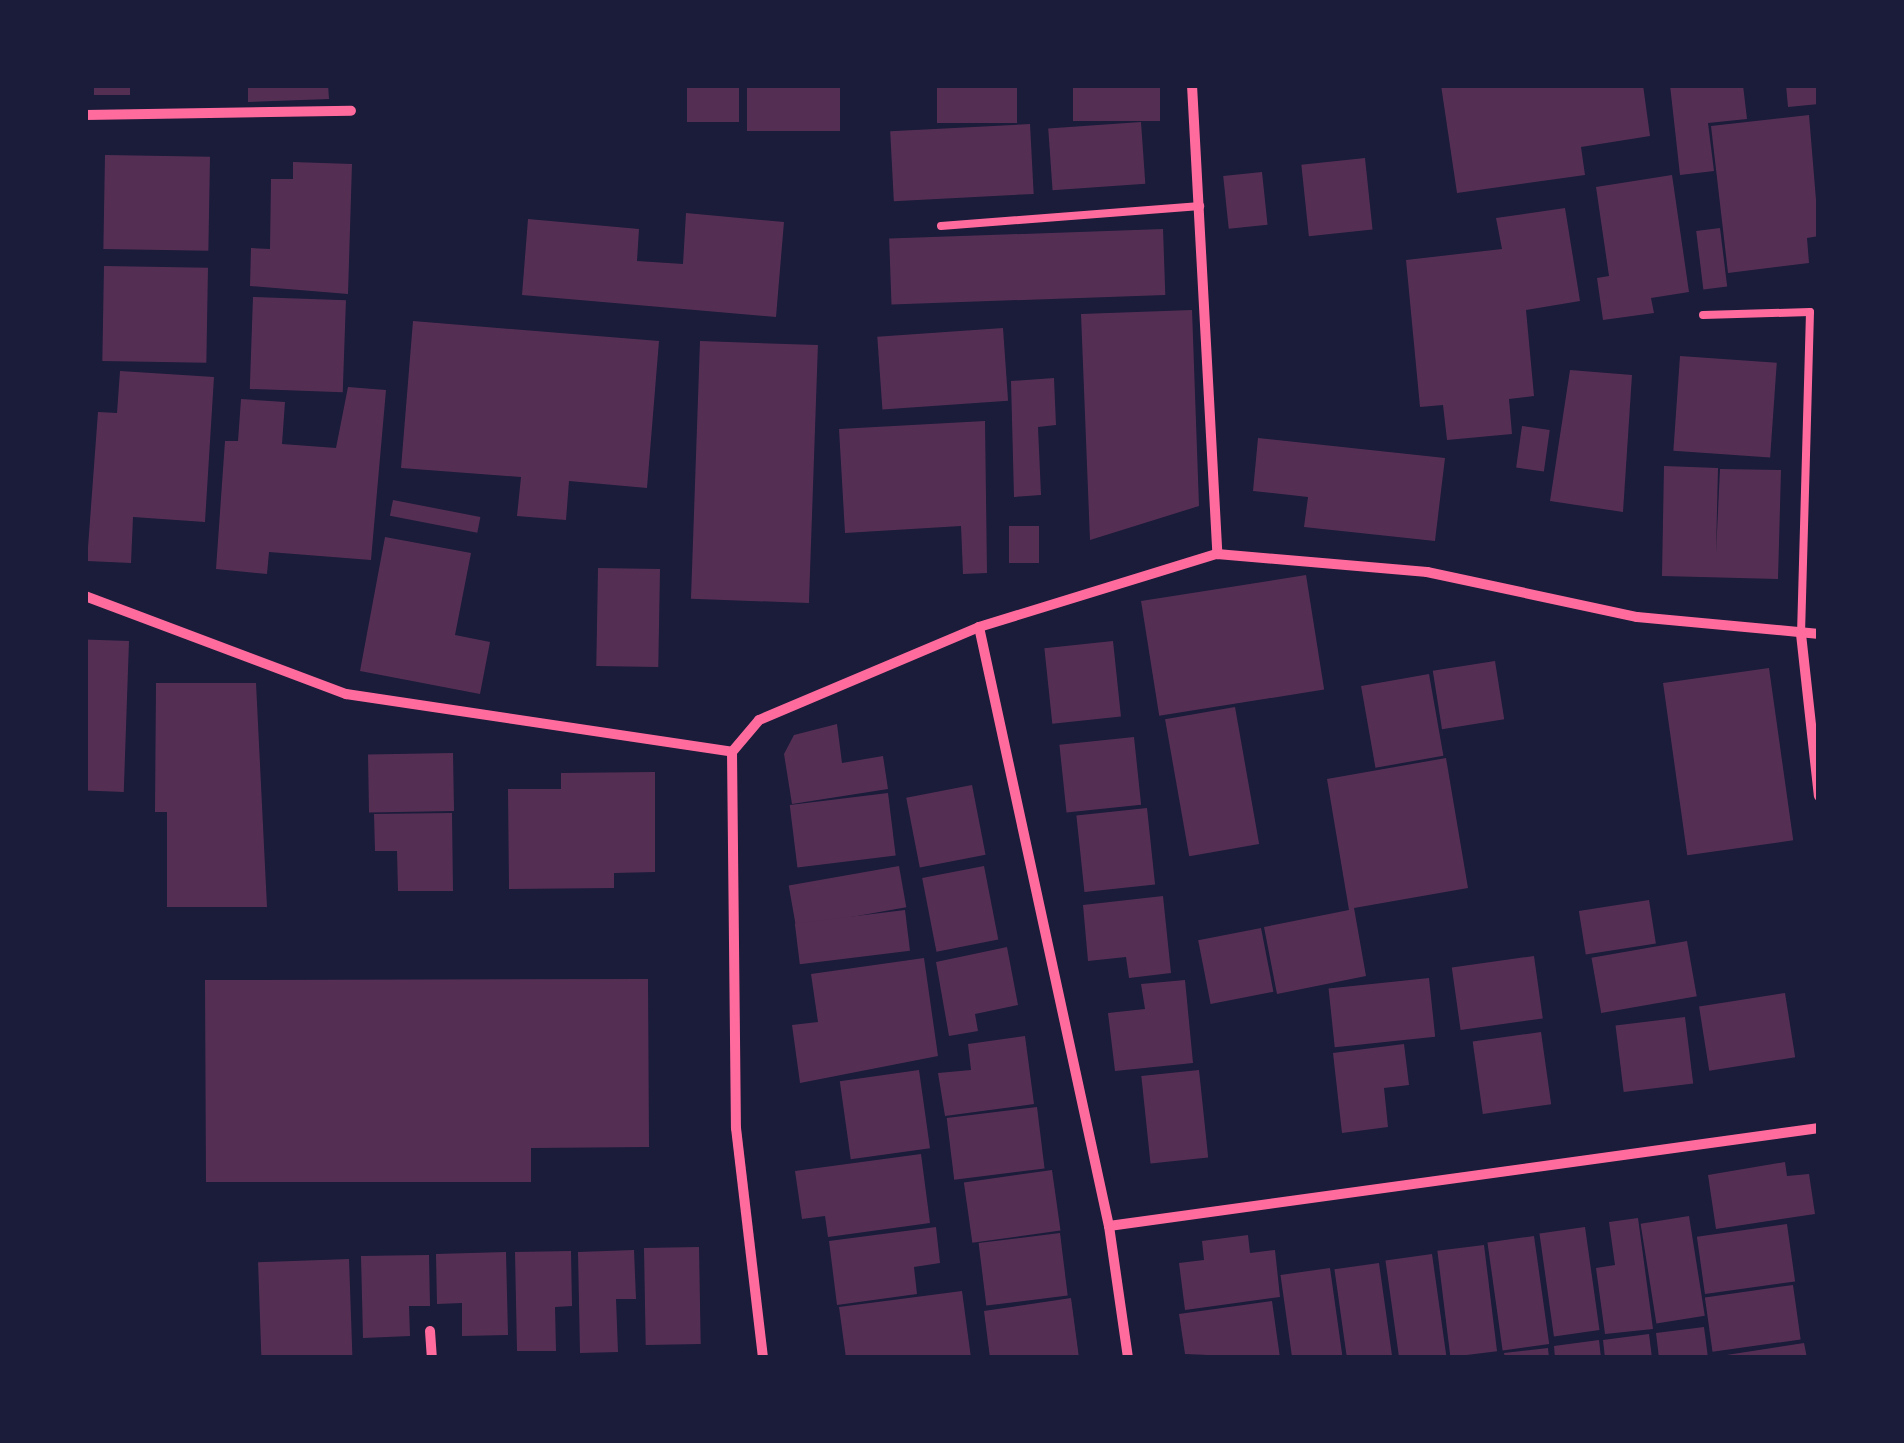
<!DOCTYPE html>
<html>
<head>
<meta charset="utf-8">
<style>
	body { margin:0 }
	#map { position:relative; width:1904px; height:1443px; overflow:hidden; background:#1b1b3a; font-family:Roboto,sans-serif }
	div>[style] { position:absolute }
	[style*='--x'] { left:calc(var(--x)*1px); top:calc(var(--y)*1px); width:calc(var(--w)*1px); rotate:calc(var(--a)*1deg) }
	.building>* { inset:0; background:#542f53; transform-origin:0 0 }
	.service>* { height:8px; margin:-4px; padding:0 4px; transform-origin:4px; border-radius:4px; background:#ff6b9d }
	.minor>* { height:10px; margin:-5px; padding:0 5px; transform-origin:5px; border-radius:5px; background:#ff6b9d }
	span { translate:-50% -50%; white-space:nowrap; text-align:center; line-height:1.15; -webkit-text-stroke:8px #1b1b3a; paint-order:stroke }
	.frame { position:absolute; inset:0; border:88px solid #1b1b3a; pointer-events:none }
</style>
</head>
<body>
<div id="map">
	<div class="building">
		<i style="left:94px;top:85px;width:36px;height:10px"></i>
		<i style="clip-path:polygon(248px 85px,328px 85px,329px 99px,248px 102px)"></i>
		<i style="left:687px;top:85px;width:52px;height:37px"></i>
		<i style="left:747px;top:85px;width:93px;height:46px"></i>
		<i style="left:937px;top:85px;width:80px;height:38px"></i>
		<i style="left:1073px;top:85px;width:87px;height:36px"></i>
		<i style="clip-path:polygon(1441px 85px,1643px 85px,1650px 136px,1581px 147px,1585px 175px,1457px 193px)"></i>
		<i style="clip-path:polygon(1670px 85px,1743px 85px,1747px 119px,1708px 123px,1714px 171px,1680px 175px)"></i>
		<i style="clip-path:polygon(1786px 85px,1819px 85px,1819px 104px,1788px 107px)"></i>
		<i style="clip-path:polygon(1809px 115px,1819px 236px,1807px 238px,1809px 263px,1728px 273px,1711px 126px)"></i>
		<i style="left:1141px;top:122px;width:62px;height:93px;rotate:86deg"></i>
		<i style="left:1030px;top:124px;width:70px;height:140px;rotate:87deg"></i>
		<i style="left:105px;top:155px;width:105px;height:94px;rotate:1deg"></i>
		<i style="left:1365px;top:158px;width:72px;height:64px;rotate:84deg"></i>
		<i style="clip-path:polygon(293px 162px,352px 164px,348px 294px,250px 286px,251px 248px,270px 249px,271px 179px,293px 179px)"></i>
		<i style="left:1262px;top:172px;width:53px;height:39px;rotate:84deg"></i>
		<i style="clip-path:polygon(1672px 175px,1689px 292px,1651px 298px,1654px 313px,1603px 320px,1597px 278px,1609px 276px,1596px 187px)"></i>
		<i style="clip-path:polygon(1565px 208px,1580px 301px,1526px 310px,1534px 396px,1509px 399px,1512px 434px,1447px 440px,1443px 405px,1420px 407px,1406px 260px,1502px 249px,1496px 218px)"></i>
		<i style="clip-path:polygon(686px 213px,784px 222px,776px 317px,522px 295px,528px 219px,639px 229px,637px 261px,683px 264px)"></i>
		<i style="left:1720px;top:228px;width:59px;height:24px;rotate:83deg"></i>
		<i style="left:1163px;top:229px;width:66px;height:274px;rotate:88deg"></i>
		<i style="left:104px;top:266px;width:104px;height:95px;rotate:1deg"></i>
		<i style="left:253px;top:297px;width:93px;height:92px;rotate:2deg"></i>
		<i style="clip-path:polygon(1192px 310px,1199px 506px,1090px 540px,1081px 314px)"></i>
		<i style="clip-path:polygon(413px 321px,659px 341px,647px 488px,569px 481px,566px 520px,517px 516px,521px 477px,401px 468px)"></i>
		<i style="left:1003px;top:328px;width:73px;height:126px;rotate:86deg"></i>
		<i style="left:700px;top:341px;width:118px;height:258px;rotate:2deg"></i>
		<i style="left:1680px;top:356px;width:97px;height:95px;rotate:4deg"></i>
		<i style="clip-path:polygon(1570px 370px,1632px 375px,1623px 512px,1550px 501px)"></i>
		<i style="clip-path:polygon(120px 371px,214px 377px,205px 522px,133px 517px,131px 563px,87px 561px,98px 412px,117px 413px)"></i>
		<i style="clip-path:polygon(1054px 378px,1056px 425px,1038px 427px,1041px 495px,1014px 497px,1011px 381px)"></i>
		<i style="clip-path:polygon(348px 387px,386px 390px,371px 560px,269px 552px,267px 574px,216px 569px,225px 441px,238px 441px,241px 399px,285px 402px,282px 444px,336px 448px)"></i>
		<i style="clip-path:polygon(985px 421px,987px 573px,963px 574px,961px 526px,845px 533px,839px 429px)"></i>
		<i style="left:1522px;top:426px;width:28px;height:42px;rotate:8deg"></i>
		<i style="clip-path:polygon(1258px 438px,1445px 458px,1435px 541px,1304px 527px,1308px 497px,1253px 491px)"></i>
		<i style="clip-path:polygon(1664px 466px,1718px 468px,1716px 554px,1720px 469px,1781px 470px,1778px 579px,1662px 576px)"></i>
		<i style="left:393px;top:500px;width:89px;height:16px;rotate:11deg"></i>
		<i style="left:1009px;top:526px;width:30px;height:37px"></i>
		<i style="clip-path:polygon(385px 537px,471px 553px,455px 635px,490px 642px,480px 694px,360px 671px)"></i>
		<i style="left:598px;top:568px;width:62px;height:98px;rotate:1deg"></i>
		<i style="left:1306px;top:575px;width:116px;height:167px;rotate:81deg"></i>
		<i style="left:129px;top:641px;width:151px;height:44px;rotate:92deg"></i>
		<i style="left:1113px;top:641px;width:76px;height:69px;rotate:84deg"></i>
		<i style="left:1495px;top:661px;width:59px;height:63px;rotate:81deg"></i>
		<i style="left:1769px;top:668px;width:174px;height:107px;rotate:82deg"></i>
		<i style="left:1429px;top:674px;width:83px;height:69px;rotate:80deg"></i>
		<i style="clip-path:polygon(156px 683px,256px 683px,267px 907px,167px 907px,167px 812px,155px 812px)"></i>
		<i style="left:1235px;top:707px;width:139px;height:71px;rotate:80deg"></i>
		<i style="clip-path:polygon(837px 724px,842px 763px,883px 756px,888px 789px,792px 804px,784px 754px,794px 735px)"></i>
		<i style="left:1134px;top:737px;width:68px;height:75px;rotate:84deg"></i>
		<i style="left:453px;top:753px;width:58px;height:85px;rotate:89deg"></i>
		<i style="clip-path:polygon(1446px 758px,1468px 888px,1354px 908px,1366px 976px,1277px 994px,1264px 927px,1349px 910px,1327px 779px)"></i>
		<i style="clip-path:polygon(655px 772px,655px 872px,614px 873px,614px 888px,509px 889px,508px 789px,561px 789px,561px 773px)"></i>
		<i style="left:972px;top:785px;width:71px;height:67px;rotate:79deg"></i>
		<i style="left:888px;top:793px;width:63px;height:99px;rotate:83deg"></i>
		<i style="left:1147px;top:808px;width:77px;height:71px;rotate:84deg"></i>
		<i style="clip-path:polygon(452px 813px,453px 891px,398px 891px,397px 851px,375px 851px,374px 814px)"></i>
		<i style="left:899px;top:866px;width:42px;height:112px;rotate:80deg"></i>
		<i style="left:984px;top:866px;width:75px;height:63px;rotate:79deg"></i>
		<i style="clip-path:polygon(1163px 896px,1171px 973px,1129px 978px,1126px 957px,1088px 961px,1083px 905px)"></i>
		<i style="left:1649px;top:900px;width:44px;height:71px;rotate:81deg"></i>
		<i style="left:905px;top:910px;width:41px;height:111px;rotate:83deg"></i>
		<i style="left:1261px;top:928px;width:65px;height:64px;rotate:79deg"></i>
		<i style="left:1687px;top:941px;width:56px;height:97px;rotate:80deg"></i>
		<i style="clip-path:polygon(1007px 947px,1018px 1005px,975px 1014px,978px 1031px,949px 1036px,936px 962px)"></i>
		<i style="left:1534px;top:956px;width:63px;height:83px;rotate:82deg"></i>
		<i style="clip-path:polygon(924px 958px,938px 1056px,800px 1083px,792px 1025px,818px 1022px,811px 974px)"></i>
		<i style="left:1429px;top:978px;width:59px;height:101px;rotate:84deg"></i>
		<i style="clip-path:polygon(648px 979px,649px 1147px,531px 1148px,531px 1182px,206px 1182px,205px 980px)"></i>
		<i style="clip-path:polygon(1185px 980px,1193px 1063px,1115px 1071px,1108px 1013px,1145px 1009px,1141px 984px)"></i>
		<i style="left:1785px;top:993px;width:65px;height:87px;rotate:81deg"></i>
		<i style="left:1685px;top:1017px;width:67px;height:70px;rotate:83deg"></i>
		<i style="left:1541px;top:1032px;width:73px;height:69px;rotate:82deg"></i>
		<i style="clip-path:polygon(1025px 1036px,1034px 1104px,945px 1116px,938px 1073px,971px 1070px,968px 1044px)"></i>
		<i style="clip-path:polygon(1404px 1044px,1409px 1085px,1384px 1088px,1388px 1127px,1342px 1133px,1333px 1053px)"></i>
		<i style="left:919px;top:1070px;width:79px;height:80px;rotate:82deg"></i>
		<i style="left:1199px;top:1070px;width:88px;height:58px;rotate:84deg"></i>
		<i style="left:1037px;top:1107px;width:62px;height:91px;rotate:83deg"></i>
		<i style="clip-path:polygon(921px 1154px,930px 1223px,828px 1237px,825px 1216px,802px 1219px,795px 1171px)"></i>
		<i style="clip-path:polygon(1785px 1162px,1787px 1176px,1809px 1174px,1815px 1214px,1716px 1229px,1708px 1175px)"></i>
		<i style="left:1052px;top:1170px;width:61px;height:89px;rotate:82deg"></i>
		<i style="left:1689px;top:1216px;width:101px;height:49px;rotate:81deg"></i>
		<i style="clip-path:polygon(1638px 1218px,1653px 1329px,1605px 1334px,1596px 1268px,1615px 1265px,1609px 1222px)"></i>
		<i style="left:1787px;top:1224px;width:58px;height:91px;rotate:82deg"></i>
		<i style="clip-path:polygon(936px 1227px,940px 1263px,914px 1267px,917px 1294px,837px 1305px,829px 1241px)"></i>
		<i style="left:1585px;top:1227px;width:104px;height:46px;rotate:82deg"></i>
		<i style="left:1060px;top:1233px;width:63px;height:82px;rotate:83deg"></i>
		<i style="clip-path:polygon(1248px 1235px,1250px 1253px,1275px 1250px,1280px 1297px,1185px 1310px,1179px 1263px,1204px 1260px,1202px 1241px)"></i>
		<i style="left:1534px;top:1236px;width:109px;height:47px;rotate:82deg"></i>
		<i style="left:1484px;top:1245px;width:107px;height:47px;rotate:83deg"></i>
		<i style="left:699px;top:1247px;width:97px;height:55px;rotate:89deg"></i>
		<i style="clip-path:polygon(634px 1250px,636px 1299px,616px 1299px,618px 1352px,580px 1353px,578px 1252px)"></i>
		<i style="clip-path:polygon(571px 1251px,572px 1306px,555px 1307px,556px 1351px,517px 1351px,515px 1252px)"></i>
		<i style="clip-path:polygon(506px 1252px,508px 1335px,462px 1336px,462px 1303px,437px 1304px,436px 1254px)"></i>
		<i style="left:1432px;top:1254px;width:102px;height:47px;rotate:82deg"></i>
		<i style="clip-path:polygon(429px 1255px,430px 1306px,409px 1306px,410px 1336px,363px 1338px,361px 1256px)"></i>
		<i style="left:349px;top:1259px;width:99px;height:91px;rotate:88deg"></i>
		<i style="left:1379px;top:1263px;width:96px;height:45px;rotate:82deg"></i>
		<i style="left:1330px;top:1268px;width:91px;height:50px;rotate:82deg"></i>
		<i style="left:1793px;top:1285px;width:55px;height:89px;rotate:82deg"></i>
		<i style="clip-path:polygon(962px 1291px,971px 1358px,846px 1358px,839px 1307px)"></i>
		<i style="clip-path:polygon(1071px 1298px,1079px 1358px,990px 1358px,984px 1311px)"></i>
		<i style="clip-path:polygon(1272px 1301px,1280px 1358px,1185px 1354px,1179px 1314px)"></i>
		<i style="clip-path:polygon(1704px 1327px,1708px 1358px,1659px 1358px,1656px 1333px)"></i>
		<i style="clip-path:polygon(1649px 1334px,1652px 1358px,1605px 1358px,1603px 1340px)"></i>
		<i style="clip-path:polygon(1599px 1340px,1601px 1358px,1555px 1358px,1554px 1346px)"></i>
		<i style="clip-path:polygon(1804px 1343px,1807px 1358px,1720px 1358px,1720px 1356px)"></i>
		<i style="clip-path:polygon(1548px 1348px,1549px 1358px,1505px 1358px,1504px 1353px)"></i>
	</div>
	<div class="service">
		<i style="--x:941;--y:226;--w:260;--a:-4.4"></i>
		<i style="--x:1703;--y:315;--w:107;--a:-1.6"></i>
		<i style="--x:1810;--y:312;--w:322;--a:91.6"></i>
	</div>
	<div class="minor">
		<i style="--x:1192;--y:85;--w:470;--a:86.9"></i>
		<i style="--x:85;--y:115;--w:266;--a:-0.9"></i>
		<i style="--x:85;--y:596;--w:279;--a:20.6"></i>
		<i style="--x:346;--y:694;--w:390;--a:8.5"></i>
		<i style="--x:732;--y:752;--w:42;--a:-49.8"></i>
		<i style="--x:759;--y:720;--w:239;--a:-22.9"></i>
		<i style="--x:979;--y:627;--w:249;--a:-17.1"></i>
		<i style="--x:1217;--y:554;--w:211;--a:4.9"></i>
		<i style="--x:1427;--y:572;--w:215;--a:12.1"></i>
		<i style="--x:1637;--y:617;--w:183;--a:5.3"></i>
		<i style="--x:979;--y:627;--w:613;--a:77.76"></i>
		<i style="--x:1109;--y:1226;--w:133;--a:81.8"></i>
		<i style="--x:1801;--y:634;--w:163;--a:83.7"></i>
		<i style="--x:732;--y:752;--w:376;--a:89.4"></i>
		<i style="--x:736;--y:1128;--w:232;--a:83.3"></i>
		<i style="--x:1109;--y:1226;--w:717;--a:-7.86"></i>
		<i style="--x:430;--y:1331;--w:27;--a:86"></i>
	</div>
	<div class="frame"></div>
</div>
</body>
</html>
